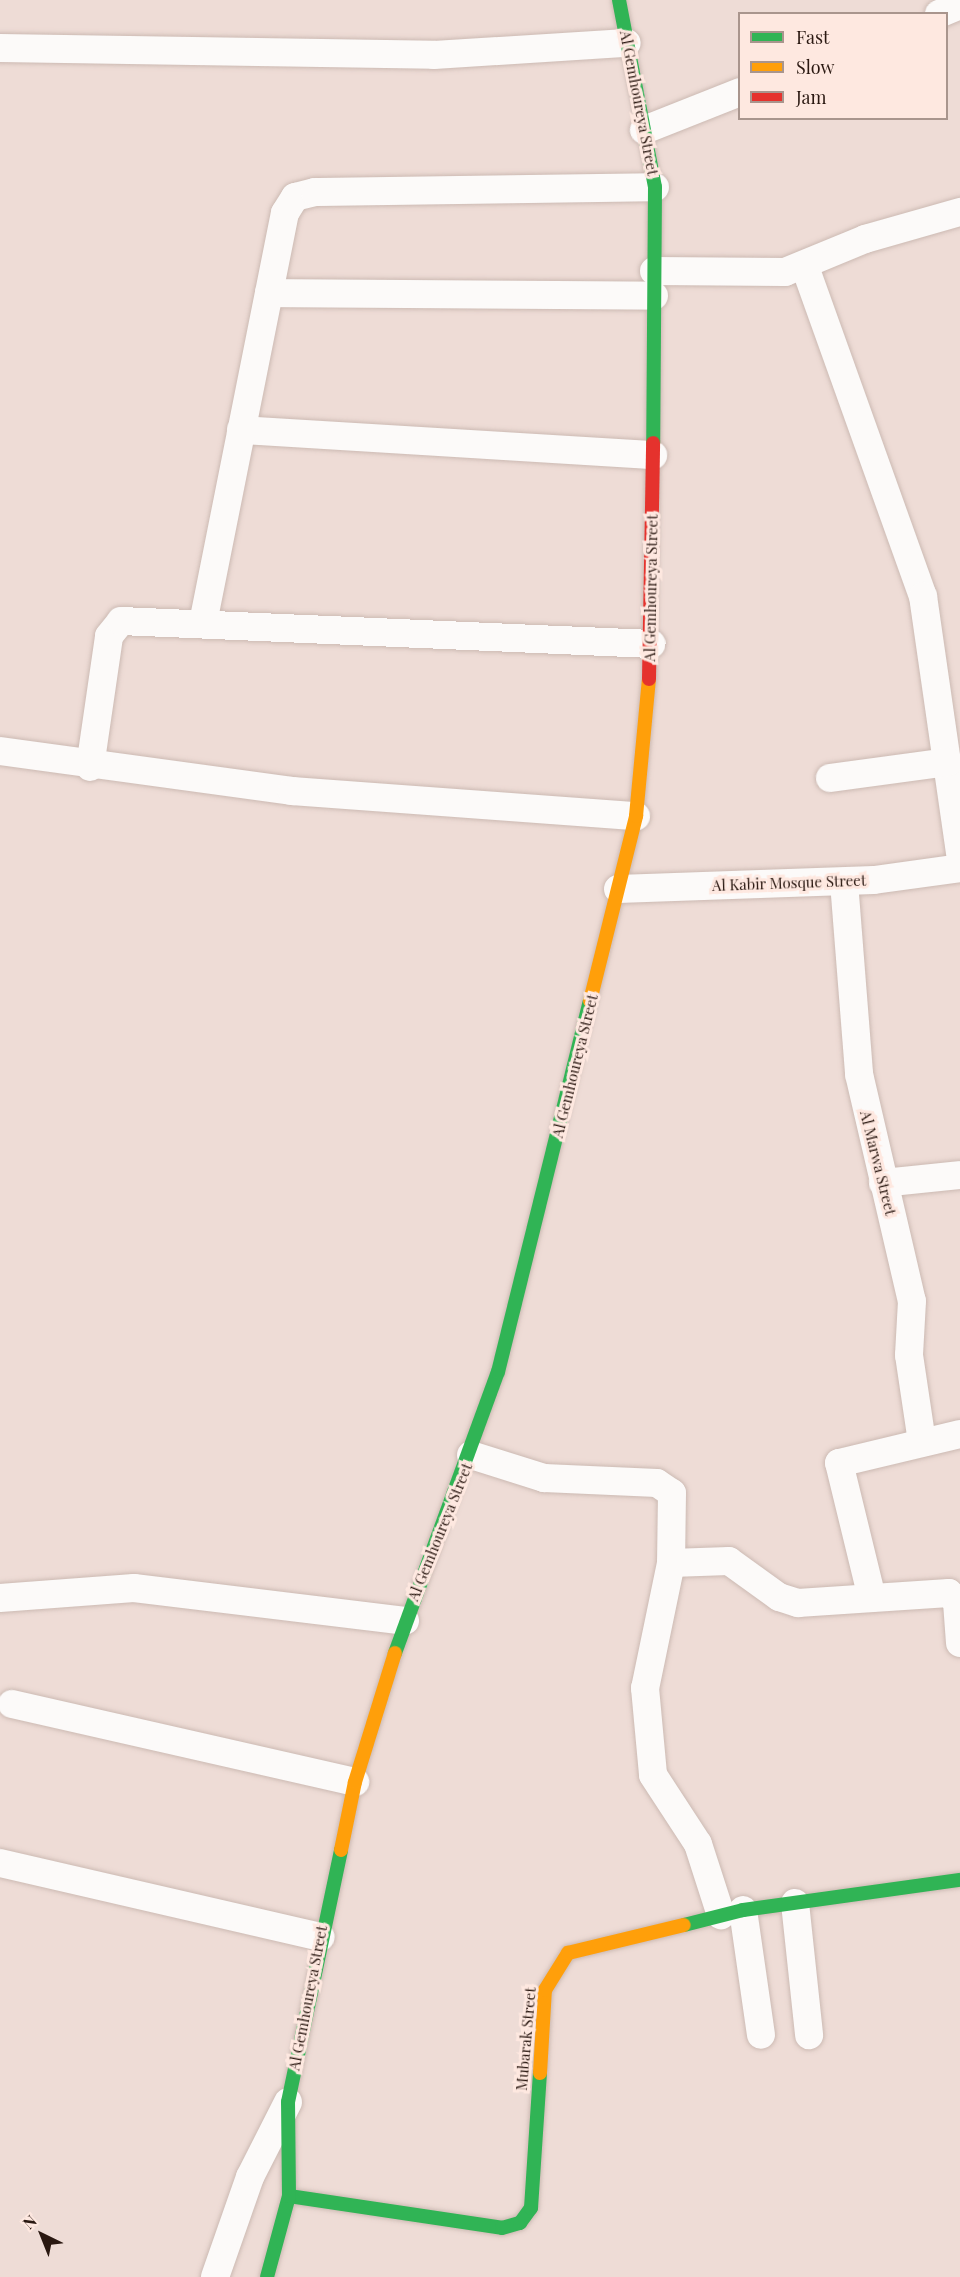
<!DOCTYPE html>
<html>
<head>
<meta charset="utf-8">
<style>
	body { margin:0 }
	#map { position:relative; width:960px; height:2277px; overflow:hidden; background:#eedcd6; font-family:"Playfair Display",serif }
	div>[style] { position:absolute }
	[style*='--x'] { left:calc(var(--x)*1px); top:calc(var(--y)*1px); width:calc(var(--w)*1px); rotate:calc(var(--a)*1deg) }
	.roads { filter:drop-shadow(0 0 2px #ccbab3) drop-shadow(0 0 2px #ccbab3) }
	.street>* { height:28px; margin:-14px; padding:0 14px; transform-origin:14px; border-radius:14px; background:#fcfaf9 }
	.fast>* { height:14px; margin:-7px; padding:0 7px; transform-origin:7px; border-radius:7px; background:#30b455 }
	.slow>* { height:14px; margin:-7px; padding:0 7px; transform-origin:7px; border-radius:7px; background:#ff9f0a }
	.jam>* { height:14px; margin:-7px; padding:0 7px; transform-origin:7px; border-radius:7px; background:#e5322d }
	span { translate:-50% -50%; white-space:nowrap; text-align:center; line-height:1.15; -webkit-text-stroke:6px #fee8e0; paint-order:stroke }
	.street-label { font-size:15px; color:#2a1811 }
	.legend { position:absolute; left:738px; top:12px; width:210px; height:108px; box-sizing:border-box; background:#fee8e0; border:2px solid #a9958d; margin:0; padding:8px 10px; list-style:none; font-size:18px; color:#2a1811 }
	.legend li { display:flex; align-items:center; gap:12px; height:30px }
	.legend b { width:30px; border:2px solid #a9958d }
	.north { position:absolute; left:12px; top:2205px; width:60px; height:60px; -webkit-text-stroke:4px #fee8e0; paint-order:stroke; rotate:317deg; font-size:16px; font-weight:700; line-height:24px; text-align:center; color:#2a1811 }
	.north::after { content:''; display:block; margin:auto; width:21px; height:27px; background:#2a1811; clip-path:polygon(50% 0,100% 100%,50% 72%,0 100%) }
</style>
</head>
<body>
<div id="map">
	<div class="roads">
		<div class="street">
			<i style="--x:939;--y:14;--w:23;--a:-23"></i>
			<i style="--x:0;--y:48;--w:434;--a:0.9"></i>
			<i style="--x:434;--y:55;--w:193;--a:-3.6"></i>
			<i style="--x:644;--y:130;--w:103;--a:-21.6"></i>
			<i style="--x:805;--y:267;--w:350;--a:70.3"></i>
			<i style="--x:923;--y:596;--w:261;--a:81.8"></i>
			<i style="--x:654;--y:271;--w:131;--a:0.4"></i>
			<i style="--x:785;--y:272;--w:87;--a:-22.4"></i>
			<i style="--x:865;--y:239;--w:99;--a:-15.9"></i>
			<i style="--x:269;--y:293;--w:385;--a:0.4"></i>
			<i style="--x:241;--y:430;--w:413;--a:3.5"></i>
			<i style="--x:203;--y:623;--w:418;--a:-78.7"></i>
			<i style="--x:285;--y:213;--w:19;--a:-58"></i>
			<i style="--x:295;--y:197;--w:21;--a:-14"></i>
			<i style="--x:315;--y:192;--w:340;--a:-0.8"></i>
			<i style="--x:0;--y:751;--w:295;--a:7.8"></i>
			<i style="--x:292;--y:791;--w:345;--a:4.2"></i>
			<i style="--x:90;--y:767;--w:132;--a:-81.7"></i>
			<i style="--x:109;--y:636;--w:19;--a:-51"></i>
			<i style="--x:121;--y:621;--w:531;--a:2.48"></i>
			<i style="--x:830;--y:778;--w:119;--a:-7.7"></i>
			<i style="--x:844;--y:882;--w:193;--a:85.5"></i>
			<i style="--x:859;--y:1074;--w:233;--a:76.9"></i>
			<i style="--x:912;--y:1301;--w:54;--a:93.2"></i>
			<i style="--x:909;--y:1355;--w:88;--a:81.5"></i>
			<i style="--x:618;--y:889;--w:256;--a:-2"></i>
			<i style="--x:874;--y:880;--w:87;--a:-7.9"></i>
			<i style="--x:883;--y:1183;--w:77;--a:-5.9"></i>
			<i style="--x:471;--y:1455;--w:77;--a:17.5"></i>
			<i style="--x:544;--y:1478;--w:113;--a:2.5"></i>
			<i style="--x:657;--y:1483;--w:18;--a:34"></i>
			<i style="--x:672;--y:1493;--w:70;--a:90.8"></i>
			<i style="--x:671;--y:1563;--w:128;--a:101.7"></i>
			<i style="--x:645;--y:1688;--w:87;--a:84.7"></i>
			<i style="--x:653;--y:1775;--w:82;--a:56.9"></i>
			<i style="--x:698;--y:1844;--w:75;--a:72.1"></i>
			<i style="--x:671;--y:1563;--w:58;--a:-2"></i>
			<i style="--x:729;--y:1561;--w:62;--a:35.8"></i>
			<i style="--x:779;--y:1597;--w:20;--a:18"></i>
			<i style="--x:798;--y:1603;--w:151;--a:-3.8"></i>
			<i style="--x:949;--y:1593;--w:12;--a:48"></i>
			<i style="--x:957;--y:1602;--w:41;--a:85.8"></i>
			<i style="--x:0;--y:1598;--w:134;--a:-4.3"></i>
			<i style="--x:134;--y:1588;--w:273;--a:6.9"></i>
			<i style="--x:872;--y:1598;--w:139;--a:-103.7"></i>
			<i style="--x:839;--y:1463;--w:124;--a:-13.5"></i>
			<i style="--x:12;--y:1704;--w:352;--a:12.8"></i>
			<i style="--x:0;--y:1863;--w:329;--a:13"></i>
			<i style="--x:795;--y:1903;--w:133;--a:83.9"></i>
			<i style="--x:743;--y:1910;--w:126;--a:81.8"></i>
			<i style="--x:215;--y:2277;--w:106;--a:-70.7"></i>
			<i style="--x:250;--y:2177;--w:84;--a:-63.1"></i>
		</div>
		<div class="fast">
			<i style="--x:619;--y:0;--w:190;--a:79.1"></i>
			<i style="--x:655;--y:187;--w:256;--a:90.4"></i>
			<i style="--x:395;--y:1653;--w:299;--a:-69.9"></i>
			<i style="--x:498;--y:1372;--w:382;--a:-76.1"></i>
			<i style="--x:684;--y:1925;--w:61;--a:-14.3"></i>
			<i style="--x:743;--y:1910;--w:219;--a:-7.9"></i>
			<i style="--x:289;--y:2196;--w:215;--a:8.5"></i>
			<i style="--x:502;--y:2228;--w:19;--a:-16"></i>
			<i style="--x:520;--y:2223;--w:19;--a:-54"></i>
			<i style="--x:531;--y:2208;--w:135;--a:-86.2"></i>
			<i style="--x:267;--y:2277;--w:84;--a:-74.8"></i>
			<i style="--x:289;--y:2196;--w:94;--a:-90.6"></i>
			<i style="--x:288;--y:2102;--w:258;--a:-78.1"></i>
		</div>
		<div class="slow">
			<i style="--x:590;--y:1001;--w:191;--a:-76"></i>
			<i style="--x:636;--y:816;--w:138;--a:-84.6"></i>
			<i style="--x:341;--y:1850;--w:69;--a:-78.4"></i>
			<i style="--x:355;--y:1782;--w:135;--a:-72.8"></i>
			<i style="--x:540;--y:2073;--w:83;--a:-86.6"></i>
			<i style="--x:545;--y:1990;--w:44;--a:-58.1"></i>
			<i style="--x:568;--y:1953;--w:119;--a:-13.6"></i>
		</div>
		<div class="jam">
			<i style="--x:649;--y:679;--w:236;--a:-89"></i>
		</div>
	</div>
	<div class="street-label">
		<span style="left:639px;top:103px;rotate:79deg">Al Gemhoureya Street</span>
		<span style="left:651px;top:588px;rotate:-89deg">Al Gemhoureya Street</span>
		<span style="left:789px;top:883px;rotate:-2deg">Al Kabir Mosque Street</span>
		<span style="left:575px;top:1066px;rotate:-76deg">Al Gemhoureya Street</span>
		<span style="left:878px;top:1163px;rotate:76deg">Al Marwa Street</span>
		<span style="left:440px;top:1532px;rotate:-68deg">Al Gemhoureya Street</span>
		<span style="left:308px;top:1998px;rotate:-79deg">Al Gemhoureya Street</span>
		<span style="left:526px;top:2039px;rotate:-85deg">Mubarak Street</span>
	</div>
	<ul class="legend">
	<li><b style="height:8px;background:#30b455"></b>Fast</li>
	<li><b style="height:8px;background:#ff9f0a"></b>Slow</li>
	<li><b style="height:8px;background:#e5322d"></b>Jam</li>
	</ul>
	<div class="north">N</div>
</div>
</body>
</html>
